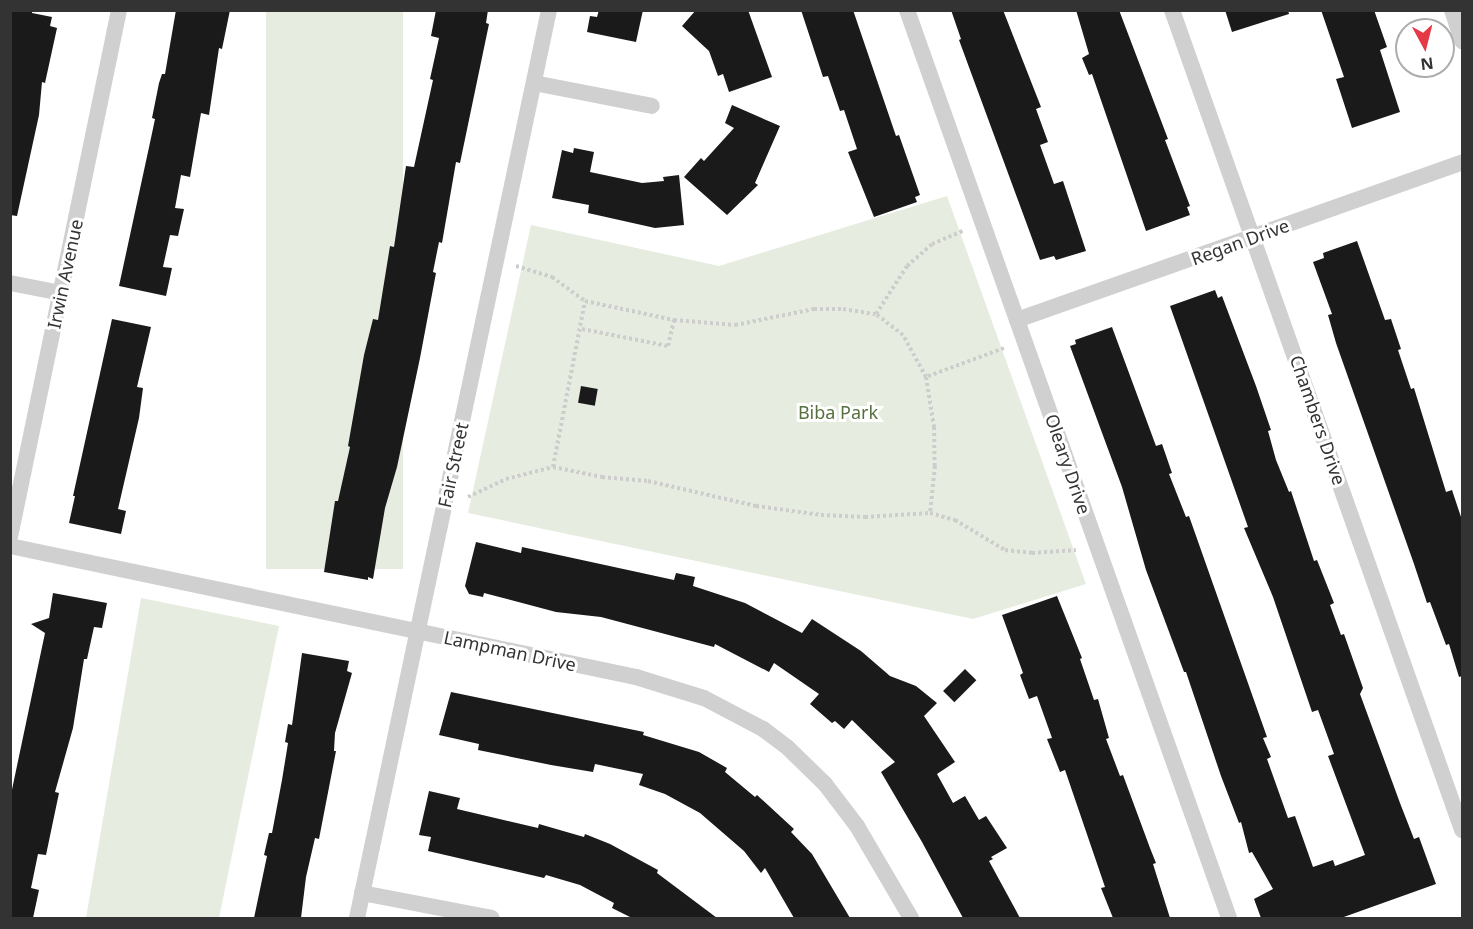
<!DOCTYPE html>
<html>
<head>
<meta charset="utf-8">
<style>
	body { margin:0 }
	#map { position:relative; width:1473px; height:929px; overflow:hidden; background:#fff; font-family:"Noto Sans",sans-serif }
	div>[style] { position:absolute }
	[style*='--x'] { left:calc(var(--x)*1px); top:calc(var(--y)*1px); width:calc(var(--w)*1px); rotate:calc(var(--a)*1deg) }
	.green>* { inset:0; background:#e6ecdf; transform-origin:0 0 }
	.building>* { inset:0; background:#1a1a1a; transform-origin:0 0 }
	.path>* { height:4px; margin-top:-2px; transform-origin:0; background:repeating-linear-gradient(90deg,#cdcdcd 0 3px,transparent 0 6px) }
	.street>* { height:16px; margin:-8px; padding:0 8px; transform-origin:8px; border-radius:8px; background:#d0d0d0 }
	span { translate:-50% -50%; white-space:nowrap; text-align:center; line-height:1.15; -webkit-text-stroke:6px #fff; paint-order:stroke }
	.street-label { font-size:18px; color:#333 }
	.park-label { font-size:18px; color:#56703f }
	.frame { position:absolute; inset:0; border:12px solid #333; pointer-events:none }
	.north { position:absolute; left:1395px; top:18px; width:60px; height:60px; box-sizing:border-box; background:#fff; border:2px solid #adadad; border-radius:50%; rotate:173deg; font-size:16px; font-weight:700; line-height:24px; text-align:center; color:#333 }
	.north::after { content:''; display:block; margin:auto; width:21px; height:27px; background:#e63946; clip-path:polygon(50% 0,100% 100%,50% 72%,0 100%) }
</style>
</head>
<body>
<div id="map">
	<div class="green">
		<i style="left:266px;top:11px;width:137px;height:558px"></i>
		<i style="clip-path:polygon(947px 196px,1086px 584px,973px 619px,468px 513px,531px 225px,719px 266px)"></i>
		<i style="clip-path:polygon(141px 598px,279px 626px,219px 918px,86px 918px)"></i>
	</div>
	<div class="building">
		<i style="clip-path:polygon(10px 10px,32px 10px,32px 13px,52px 17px,50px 26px,57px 28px,45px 83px,42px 82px,39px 115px,17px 216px,10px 215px)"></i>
		<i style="clip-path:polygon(176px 10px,230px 10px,222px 49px,219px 48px,209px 115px,201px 113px,190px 177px,181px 175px,175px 208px,184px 209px,178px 236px,170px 235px,163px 267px,172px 268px,166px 296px,119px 286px,151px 138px,155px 119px,152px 118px,159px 83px,162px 74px,165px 74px)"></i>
		<i style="clip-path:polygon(436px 10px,488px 10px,486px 23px,489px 24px,460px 163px,456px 162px,442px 243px,439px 242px,433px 272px,436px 273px,420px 358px,397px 467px,385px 508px,373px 579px,368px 577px,368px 580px,324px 572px,335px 501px,338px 501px,350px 447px,348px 446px,364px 355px,373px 319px,378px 320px,390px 246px,394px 247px,406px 166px,414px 167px,433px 80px,430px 79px,439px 38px,431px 36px)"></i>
		<i style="clip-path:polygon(599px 10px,643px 10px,636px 42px,587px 32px,590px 16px,597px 17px)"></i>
		<i style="clip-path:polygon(696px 10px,748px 10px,772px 77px,729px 92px,723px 74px,718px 76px,709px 51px,682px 26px)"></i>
		<i style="clip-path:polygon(801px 10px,853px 10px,896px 136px,899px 135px,920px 195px,915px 197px,917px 202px,874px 217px,848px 152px,857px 149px,844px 110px,840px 111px,828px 76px,823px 77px)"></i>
		<i style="clip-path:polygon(951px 10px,1003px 10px,1041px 107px,1036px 109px,1048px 142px,1040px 145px,1054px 184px,1063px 181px,1086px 251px,1056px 260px,1054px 256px,1040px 260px,959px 40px,961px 39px)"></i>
		<i style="clip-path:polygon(1076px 10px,1119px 10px,1168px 139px,1165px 140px,1190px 206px,1187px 207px,1190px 215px,1146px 231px,1092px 74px,1089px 75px,1082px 58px,1089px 54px)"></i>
		<i style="clip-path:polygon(1225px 10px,1288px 10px,1289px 14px,1232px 32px)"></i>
		<i style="clip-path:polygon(1321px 10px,1374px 10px,1387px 47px,1380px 50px,1400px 112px,1352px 128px,1336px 79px,1344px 77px)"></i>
		<i style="clip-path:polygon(732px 105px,780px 126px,755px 183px,758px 185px,727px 215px,684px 177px,701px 158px,704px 161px,734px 128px,725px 123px)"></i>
		<i style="clip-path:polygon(574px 148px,594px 152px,590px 172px,642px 183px,664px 181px,663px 177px,679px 175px,684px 225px,655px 228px,588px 213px,589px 205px,552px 198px,562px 150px,573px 153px)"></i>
		<i style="clip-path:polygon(1357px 241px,1385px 320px,1391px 319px,1401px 349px,1398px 350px,1411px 389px,1414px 388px,1446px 492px,1452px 490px,1462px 520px,1462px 676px,1459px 677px,1449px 644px,1446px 645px,1430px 602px,1427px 603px,1414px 564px,1336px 343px,1328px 315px,1332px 314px,1313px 262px,1324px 258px,1323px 253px)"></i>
		<i style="clip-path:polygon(1215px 290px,1218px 298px,1222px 296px,1256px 386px,1271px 430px,1268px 431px,1276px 460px,1289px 492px,1291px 491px,1314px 561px,1317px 560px,1334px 603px,1330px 605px,1341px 635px,1344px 634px,1363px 688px,1360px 694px,1400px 803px,1414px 839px,1419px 837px,1436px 884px,1341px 918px,1261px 918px,1254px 899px,1273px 889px,1252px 852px,1249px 853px,1241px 822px,1239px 823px,1221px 776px,1186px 672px,1184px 672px,1146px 570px,1122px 487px,1070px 346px,1076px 344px,1075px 340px,1112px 327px,1156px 446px,1162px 444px,1172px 473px,1169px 474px,1186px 517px,1189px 516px,1267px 737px,1263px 738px,1271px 757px,1267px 759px,1272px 773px,1288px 818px,1295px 816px,1313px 867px,1333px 860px,1335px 866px,1365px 855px,1328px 756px,1334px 754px,1318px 710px,1312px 712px,1273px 597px,1244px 528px,1248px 527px,1170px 306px)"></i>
		<i style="clip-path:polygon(112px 319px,151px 327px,137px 387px,143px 388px,139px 418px,118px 509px,126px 511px,121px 534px,69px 523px,75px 496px,73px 496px)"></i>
		<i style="left:581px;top:386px;width:17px;height:17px;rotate:10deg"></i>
		<i style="clip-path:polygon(476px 542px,521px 553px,522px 547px,674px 580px,676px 573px,695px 577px,693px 586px,745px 603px,802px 633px,812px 619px,861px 651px,890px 676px,916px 686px,937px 703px,924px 716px,955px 762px,937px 774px,953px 803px,965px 796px,979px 820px,986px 816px,1007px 848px,991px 857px,993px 859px,989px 861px,1020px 918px,963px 918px,922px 842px,881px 772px,895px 762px,852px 720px,844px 729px,835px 721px,832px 723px,810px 704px,819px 694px,774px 663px,769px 672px,715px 644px,714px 647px,601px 617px,556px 612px,484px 593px,483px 597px,469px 594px,465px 586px)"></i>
		<i style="clip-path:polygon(53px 593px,107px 603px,102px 628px,94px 627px,87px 659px,84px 659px,73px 728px,55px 792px,59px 793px,46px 855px,38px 854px,31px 888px,39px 890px,33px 918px,10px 918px,10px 799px,45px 633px,31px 624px,49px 618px)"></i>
		<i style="clip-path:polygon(1057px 596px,1082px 658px,1080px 659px,1094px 700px,1098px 699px,1109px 738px,1106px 739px,1120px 776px,1123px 775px,1150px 848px,1156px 863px,1153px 864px,1170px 918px,1113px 918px,1101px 888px,1105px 887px,1065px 770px,1060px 772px,1047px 739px,1052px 738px,1037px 696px,1029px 699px,1020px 675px,1023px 673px,1002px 615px)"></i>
		<i style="clip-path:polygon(302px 653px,349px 661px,347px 671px,352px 673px,335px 733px,334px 751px,336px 751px,319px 839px,315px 838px,306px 877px,301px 918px,254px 918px,267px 856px,264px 855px,269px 833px,272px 833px,282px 780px,288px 743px,285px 742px,288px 724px,292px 725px)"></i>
		<i style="left:965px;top:669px;width:16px;height:31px;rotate:45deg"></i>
		<i style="clip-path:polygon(451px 692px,644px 732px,643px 735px,699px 752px,727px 768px,725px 772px,755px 797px,757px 795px,794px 829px,791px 832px,812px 854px,850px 918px,794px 918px,765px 868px,761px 873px,744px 851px,700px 813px,665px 794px,639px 785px,643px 774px,595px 764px,593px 772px,551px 765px,478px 750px,479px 744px,439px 735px)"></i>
		<i style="clip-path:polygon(429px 791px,460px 798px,457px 809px,538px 828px,539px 824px,584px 837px,585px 834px,610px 844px,658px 870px,657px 873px,717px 918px,632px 918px,612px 908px,614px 903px,580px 885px,546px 875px,544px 878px,428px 851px,431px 837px,419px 835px)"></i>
	</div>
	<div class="path">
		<i style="--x:516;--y:266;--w:38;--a:17"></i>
		<i style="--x:552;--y:277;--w:41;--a:36"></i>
		<i style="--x:585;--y:301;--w:91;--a:12.1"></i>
		<i style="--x:674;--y:320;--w:61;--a:4.7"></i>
		<i style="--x:735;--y:325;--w:81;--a:-11.4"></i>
		<i style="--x:814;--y:309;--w:29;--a:0"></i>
		<i style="--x:843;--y:309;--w:33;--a:9"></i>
		<i style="--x:582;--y:329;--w:88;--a:11.2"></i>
		<i style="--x:668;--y:346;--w:27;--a:-77"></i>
		<i style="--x:1004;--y:348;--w:83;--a:159.6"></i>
		<i style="--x:926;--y:377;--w:51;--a:80.9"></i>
		<i style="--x:934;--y:427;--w:39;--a:89"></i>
		<i style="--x:935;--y:466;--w:47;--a:96.1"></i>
		<i style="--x:930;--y:513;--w:26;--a:16"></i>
		<i style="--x:955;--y:520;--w:58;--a:31"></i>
		<i style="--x:1005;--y:550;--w:27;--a:6"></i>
		<i style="--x:1032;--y:553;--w:44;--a:-3.9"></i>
		<i style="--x:926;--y:377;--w:48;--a:-118.7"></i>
		<i style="--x:903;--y:335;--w:34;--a:-142"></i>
		<i style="--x:876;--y:314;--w:57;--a:-57.1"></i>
		<i style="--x:907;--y:266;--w:33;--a:-41"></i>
		<i style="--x:932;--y:244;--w:34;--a:-23"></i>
		<i style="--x:553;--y:467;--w:169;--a:-79.1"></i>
		<i style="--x:468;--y:497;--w:42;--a:-25.3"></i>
		<i style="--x:506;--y:479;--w:49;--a:-14.3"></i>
		<i style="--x:553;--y:467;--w:50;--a:11.5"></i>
		<i style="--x:602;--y:477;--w:46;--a:5"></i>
		<i style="--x:648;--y:481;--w:111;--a:13"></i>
		<i style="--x:756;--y:506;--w:66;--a:7.9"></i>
		<i style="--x:821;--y:515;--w:44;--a:2.6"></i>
		<i style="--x:865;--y:517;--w:65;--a:-3.5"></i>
	</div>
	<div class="street">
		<i style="--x:907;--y:10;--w:963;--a:70.47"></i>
		<i style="--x:1172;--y:10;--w:870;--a:70.52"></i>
		<i style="--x:1452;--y:10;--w:33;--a:72"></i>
		<i style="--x:534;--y:83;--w:120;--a:11"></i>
		<i style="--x:10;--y:283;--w:52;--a:11.1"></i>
		<i style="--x:1017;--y:320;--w:472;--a:-19.5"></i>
		<i style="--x:10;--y:537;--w:538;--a:-78.31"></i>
		<i style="--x:10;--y:546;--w:640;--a:11.82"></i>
		<i style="--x:636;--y:677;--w:71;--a:17.2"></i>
		<i style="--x:704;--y:698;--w:67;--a:27.7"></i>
		<i style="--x:763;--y:729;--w:31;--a:37"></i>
		<i style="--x:788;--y:748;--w:52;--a:44.2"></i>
		<i style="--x:825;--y:784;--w:53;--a:52.7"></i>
		<i style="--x:857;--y:826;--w:107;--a:59.6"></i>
		<i style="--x:362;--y:893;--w:132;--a:10.9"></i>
		<i style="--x:357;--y:918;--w:928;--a:-78.06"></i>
	</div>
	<div class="street-label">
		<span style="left:1240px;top:242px;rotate:-20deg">Regan Drive</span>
		<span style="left:65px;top:274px;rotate:-78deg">Irwin Avenue</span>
		<span style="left:1318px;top:420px;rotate:71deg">Chambers Drive</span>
		<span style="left:1068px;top:464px;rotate:71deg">Oleary Drive</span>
		<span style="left:453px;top:465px;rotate:-78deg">Fair Street</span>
		<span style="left:510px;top:651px;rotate:12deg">Lampman Drive</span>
	</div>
	<div class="park-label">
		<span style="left:838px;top:412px">Biba Park</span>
	</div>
	<div class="frame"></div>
	<div class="north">N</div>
</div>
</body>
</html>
